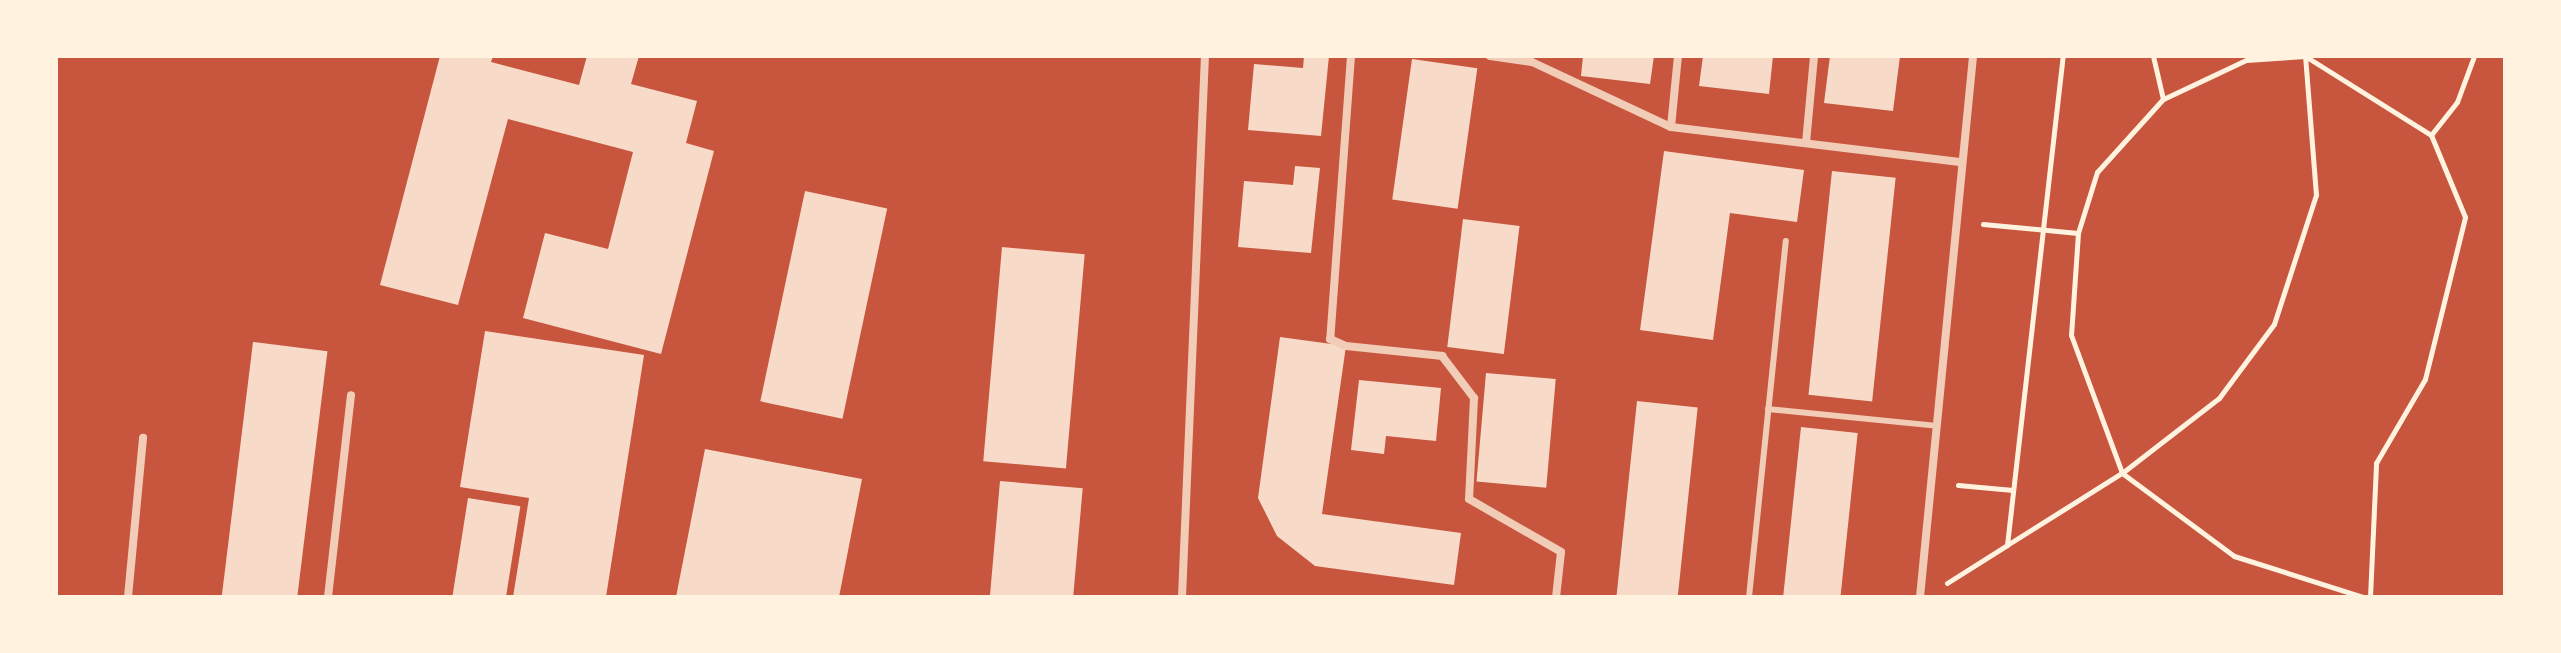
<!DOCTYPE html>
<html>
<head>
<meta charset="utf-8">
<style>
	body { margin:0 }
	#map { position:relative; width:2561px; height:653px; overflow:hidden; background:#c8553d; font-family:"Public Sans",sans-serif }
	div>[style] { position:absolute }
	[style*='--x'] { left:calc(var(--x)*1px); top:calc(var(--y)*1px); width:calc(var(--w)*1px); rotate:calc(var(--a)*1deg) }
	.building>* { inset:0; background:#f7dbc8; transform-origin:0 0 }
	.path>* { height:5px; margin:-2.5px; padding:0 2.5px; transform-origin:2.5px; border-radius:2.5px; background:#fff3e0 }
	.service>* { height:6px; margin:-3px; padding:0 3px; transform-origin:3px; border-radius:3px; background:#f1ccb7 }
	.minor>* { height:8px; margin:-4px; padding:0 4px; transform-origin:4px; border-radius:4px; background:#f1ccb7 }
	span { translate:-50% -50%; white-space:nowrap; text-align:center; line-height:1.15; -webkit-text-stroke:6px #fff3e0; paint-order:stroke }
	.frame { position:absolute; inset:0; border:58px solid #fff3e0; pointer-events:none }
</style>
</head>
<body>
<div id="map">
	<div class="building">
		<i style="clip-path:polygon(440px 56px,493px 56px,491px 62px,579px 85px,587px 56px,639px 56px,631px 84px,697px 101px,686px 143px,714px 151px,661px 354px,523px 318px,545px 233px,608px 249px,633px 152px,508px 119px,458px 305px,380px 285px)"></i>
		<i style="clip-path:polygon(1304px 56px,1329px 56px,1321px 136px,1248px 130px,1254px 64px,1303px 68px)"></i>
		<i style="clip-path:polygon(1583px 56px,1654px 56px,1650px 84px,1581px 76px)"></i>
		<i style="clip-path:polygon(1703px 56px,1773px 56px,1769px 94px,1699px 86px)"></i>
		<i style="clip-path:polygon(1830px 56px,1900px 56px,1893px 111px,1824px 103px)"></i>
		<i style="left:1412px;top:59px;width:66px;height:142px;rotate:8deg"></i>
		<i style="clip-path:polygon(1664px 151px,1804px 170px,1797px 222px,1730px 213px,1713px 340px,1640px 330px)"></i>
		<i style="clip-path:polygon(1295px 166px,1320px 168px,1311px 253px,1238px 247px,1244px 181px,1293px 185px)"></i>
		<i style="left:1832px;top:171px;width:64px;height:225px;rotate:6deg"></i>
		<i style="left:805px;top:191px;width:84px;height:215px;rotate:12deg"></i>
		<i style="left:1463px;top:219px;width:57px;height:129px;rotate:7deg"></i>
		<i style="left:1002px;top:247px;width:83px;height:215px;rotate:5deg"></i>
		<i style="clip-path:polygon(485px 331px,644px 355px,606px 597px,513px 597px,529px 498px,460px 487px)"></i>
		<i style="clip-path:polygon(1280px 337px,1346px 346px,1322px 514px,1461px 533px,1454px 585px,1315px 566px,1277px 536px,1258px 498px)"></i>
		<i style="left:253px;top:342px;width:75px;height:257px;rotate:7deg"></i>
		<i style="left:1486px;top:373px;width:70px;height:109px;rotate:5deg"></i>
		<i style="clip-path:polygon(1359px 380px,1441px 388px,1436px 441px,1386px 436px,1384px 454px,1351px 450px)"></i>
		<i style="left:1637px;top:401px;width:61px;height:197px;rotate:6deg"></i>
		<i style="left:1801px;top:427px;width:57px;height:171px;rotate:6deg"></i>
		<i style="clip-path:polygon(705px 449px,862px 479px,839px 597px,676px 597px)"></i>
		<i style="left:1000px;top:481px;width:83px;height:117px;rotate:5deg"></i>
		<i style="left:468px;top:498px;width:53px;height:100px;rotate:9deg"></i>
	</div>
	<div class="path">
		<i style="--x:2153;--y:56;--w:44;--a:76.9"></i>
		<i style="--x:2163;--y:99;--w:98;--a:132.1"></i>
		<i style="--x:2097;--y:172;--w:64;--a:107.3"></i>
		<i style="--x:2078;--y:233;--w:102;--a:93.9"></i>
		<i style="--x:2071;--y:335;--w:147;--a:69.7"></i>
		<i style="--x:2122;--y:473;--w:139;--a:36.5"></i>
		<i style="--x:2234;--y:556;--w:135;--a:17.6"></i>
		<i style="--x:2305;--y:56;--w:149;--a:32.1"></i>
		<i style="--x:2431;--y:135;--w:42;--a:-51.8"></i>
		<i style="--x:2457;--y:102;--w:49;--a:-69.7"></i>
		<i style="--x:1983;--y:224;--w:95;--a:5.4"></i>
		<i style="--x:1958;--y:485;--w:55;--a:5.2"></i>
		<i style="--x:2007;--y:545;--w:136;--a:-32.1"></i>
		<i style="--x:2122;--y:473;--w:123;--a:-37.7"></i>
		<i style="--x:2219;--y:398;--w:92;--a:-53.4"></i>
		<i style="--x:2274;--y:324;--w:136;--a:-72"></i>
		<i style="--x:2316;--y:195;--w:139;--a:-94.5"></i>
		<i style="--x:2305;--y:56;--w:59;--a:176.1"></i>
		<i style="--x:2246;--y:60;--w:92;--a:154.8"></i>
		<i style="--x:1947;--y:583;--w:71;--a:-32.3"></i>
		<i style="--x:2007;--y:545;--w:492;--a:-83.5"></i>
		<i style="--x:2370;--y:597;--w:134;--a:-87.4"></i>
		<i style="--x:2376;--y:463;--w:97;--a:-59.7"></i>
		<i style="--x:2425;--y:379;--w:167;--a:-76.1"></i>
		<i style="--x:2465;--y:217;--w:89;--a:-112.5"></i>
	</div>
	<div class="service">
		<i style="--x:1768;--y:409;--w:170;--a:5.7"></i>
		<i style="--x:1749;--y:597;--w:358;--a:-84.1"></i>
	</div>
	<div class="minor">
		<i style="--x:1351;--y:56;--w:284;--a:94.2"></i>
		<i style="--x:1330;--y:339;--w:17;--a:24"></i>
		<i style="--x:1346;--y:346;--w:97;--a:5.9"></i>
		<i style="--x:1442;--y:356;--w:53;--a:52.7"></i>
		<i style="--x:1474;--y:398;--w:101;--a:92.8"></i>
		<i style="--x:1469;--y:499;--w:106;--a:29.9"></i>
		<i style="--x:1561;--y:552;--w:45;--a:96.3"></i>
		<i style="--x:1490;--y:56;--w:42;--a:8.1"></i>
		<i style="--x:1532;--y:62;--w:153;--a:25.1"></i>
		<i style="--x:1671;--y:127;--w:293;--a:6.9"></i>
		<i style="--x:1671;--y:127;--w:71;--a:-84.4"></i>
		<i style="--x:1806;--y:143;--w:87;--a:-84.7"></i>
		<i style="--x:128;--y:597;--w:160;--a:-84.6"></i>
		<i style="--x:328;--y:597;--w:203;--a:-83.5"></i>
		<i style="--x:1182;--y:597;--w:541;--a:-87.57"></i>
		<i style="--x:1920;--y:597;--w:544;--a:-84.4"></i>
	</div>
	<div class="frame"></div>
</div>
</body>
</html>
